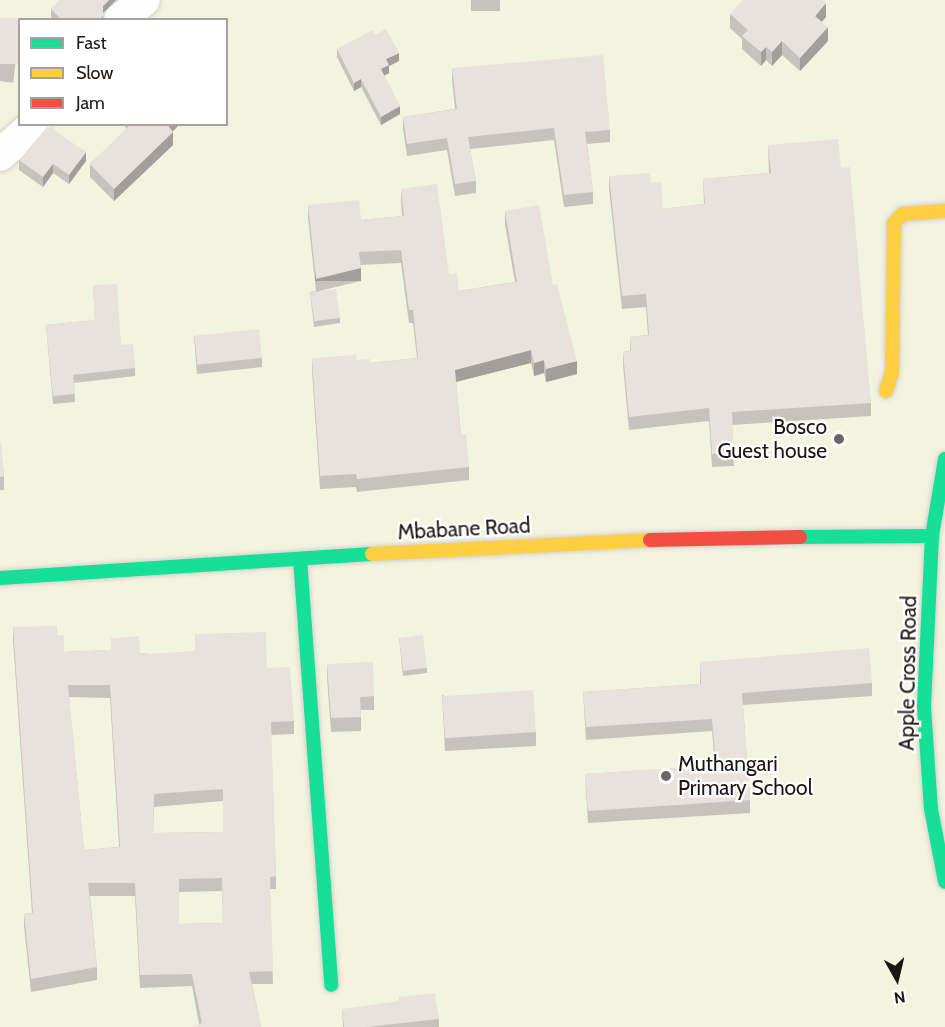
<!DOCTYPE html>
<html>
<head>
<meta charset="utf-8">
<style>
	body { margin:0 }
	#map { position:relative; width:945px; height:1027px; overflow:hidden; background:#fdfbfa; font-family:Cabin,sans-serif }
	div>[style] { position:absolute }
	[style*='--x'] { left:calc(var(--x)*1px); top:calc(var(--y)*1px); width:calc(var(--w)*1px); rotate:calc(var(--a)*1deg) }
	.green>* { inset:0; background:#f3f4df }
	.roads { filter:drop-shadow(0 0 2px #d4d0ce) drop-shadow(0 0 2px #d4d0ce) }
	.street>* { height:32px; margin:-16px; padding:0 16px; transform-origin:16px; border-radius:16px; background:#fffefe }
	.fast>* { height:14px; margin:-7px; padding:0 7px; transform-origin:7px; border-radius:7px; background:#16e098 }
	.slow>* { height:14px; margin:-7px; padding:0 7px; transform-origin:7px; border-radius:7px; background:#ffcf43 }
	.jam>* { height:14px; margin:-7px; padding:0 7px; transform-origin:7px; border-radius:7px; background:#f24e42 }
	.wall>* { inset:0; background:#c8c2bd; transform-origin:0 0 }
	.shaded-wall>* { inset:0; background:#a39e9a; transform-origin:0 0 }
	.building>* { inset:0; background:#e9e2dc; transform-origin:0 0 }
	.dots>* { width:16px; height:16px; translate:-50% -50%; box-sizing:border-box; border:3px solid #fff; border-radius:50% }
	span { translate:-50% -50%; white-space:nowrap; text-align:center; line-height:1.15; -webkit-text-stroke:4.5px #fff; paint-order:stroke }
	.poi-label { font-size:21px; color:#1d1714 }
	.right { translate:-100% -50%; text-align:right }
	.left { translate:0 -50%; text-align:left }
	.street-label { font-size:21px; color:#1d1714 }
	.legend { position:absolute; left:18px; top:18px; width:210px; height:108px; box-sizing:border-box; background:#fff; border:2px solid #a5a2a1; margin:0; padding:8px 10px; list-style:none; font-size:18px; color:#1d1714 }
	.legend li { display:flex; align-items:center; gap:12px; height:30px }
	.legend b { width:30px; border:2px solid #a5a2a1 }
	.north { position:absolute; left:867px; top:949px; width:60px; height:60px; -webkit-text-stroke:4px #fff; paint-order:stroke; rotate:172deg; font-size:16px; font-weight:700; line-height:24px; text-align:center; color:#1d1714 }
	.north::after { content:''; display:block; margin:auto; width:21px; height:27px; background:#1d1714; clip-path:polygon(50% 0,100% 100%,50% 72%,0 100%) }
</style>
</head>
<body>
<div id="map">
	<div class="green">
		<i style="clip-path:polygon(evenodd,0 0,945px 0,945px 1027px,0 1027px,0 0,20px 20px,226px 20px,226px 124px,20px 124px,20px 20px)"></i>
	</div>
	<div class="roads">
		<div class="street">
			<i style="--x:120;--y:20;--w:31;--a:-40"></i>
			<i style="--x:0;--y:155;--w:47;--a:-41.5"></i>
		</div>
		<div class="fast">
			<i style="--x:945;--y:459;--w:78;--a:99.6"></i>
			<i style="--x:932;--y:536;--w:171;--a:92.7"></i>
			<i style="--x:924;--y:707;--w:102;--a:86.1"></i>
			<i style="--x:931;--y:809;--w:74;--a:79.1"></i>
			<i style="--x:800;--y:537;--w:132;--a:-0.4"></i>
			<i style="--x:300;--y:559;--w:427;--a:85.8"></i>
			<i style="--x:0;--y:578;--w:373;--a:-3.7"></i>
		</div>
		<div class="slow">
			<i style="--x:886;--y:391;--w:19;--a:-72"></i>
			<i style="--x:892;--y:373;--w:150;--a:-89.2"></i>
			<i style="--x:894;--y:223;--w:13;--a:-45"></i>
			<i style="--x:903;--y:214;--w:42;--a:-4.1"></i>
			<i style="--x:372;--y:554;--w:278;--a:-2.9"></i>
		</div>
		<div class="jam">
			<i style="--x:650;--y:540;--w:150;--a:-1.1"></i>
		</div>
	</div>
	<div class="wall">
		<i style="clip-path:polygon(60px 0,116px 0,103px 13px,103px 20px,54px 20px,51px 17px,51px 9px)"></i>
		<i style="left:471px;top:0;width:29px;height:11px"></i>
		<i style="clip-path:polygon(730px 14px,826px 17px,822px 22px,828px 41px,800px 71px,782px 55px,772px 66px,766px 60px,761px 66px,742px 49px,742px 39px,730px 28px)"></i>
		<i style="left:0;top:18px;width:20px;height:63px;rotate:6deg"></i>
		<i style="clip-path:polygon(337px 49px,399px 61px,389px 66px,389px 73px,384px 76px,400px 114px,381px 125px,361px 87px,354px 91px,337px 57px)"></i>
		<i style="clip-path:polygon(452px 68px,610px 130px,610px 142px,587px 144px,593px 192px,593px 204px,564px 207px,554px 140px,470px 149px,476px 181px,476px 193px,455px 196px,447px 150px,407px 156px,403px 129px,403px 117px,455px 109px,452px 80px)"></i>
		<i style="clip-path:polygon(123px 124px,180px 124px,173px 131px,173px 145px,114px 201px,90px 177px,90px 164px,127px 129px)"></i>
		<i style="clip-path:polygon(768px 145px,841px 168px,871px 403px,871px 416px,732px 425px,734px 466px,712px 467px,709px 421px,629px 430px,623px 365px,623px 352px,630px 351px,630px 337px,648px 335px,646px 307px,622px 309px,609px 189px,609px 176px,651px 183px,663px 209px,704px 204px,703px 179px,769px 173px)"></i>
		<i style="clip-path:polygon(19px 160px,86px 161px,69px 184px,53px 173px,43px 187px,19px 170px)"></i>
		<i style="clip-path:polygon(401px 189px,459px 291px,515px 282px,505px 224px,505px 211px,553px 285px,577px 374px,546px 382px,544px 373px,534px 376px,531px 363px,456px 382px,461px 434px,469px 467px,469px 480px,357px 492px,356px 487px,320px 489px,312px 371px,312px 358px,357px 360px,370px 363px,417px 358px,413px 323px,409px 323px,401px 263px,361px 265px,361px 281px,319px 291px,340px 318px,340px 323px,314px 327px,310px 292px,316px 291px,308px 218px,308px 205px,361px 220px,402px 216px,401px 202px)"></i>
		<i style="clip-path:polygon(93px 285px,121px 345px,135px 368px,135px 376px,74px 383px,75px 402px,53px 404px,46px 325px,95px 320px)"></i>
		<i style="clip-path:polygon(194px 336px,262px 358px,262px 367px,197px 374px)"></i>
		<i style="clip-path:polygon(0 443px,4px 476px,4px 490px,0 490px)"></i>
		<i style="clip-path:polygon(evenodd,13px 627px,57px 635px,64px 652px,111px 650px,111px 638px,140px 653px,267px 668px,294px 721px,294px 734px,271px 735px,276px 876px,276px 889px,270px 889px,273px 984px,252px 984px,261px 1027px,199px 1024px,192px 986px,140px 988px,135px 896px,90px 896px,97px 967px,97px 980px,31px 992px,24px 926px,24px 914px,32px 913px,13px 640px,13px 627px,69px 697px,110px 698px,119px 847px,84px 850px,69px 697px,13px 627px,223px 801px,223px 832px,153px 833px,154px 807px,223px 801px,13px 627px,222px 891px,223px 923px,179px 924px,179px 892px,222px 891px)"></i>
		<i style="clip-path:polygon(399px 638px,427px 668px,427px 673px,403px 676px)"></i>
		<i style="clip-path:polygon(700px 662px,872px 683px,872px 696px,743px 705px,750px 800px,750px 813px,588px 823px,585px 774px,715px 766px,712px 731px,586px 740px,583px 692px,700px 684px)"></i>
		<i style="clip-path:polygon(327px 664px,374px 696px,374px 710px,361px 710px,361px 731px,331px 732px,327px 678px)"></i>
		<i style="clip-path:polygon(442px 695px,536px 732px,536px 746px,445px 751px)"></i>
		<i style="clip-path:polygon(342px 1009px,439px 1019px,439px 1027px,343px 1027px)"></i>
	</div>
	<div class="shaded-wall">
		<i style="clip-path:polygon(109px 0,116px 0,103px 13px,103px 20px,100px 20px,103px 6px)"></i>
		<i style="clip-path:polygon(826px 3px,826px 17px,815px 29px,815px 16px)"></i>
		<i style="clip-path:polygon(828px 27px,828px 41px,800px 71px,800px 58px)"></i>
		<i style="clip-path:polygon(782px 41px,782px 55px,772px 66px,772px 52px)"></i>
		<i style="clip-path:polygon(766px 47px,766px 60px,761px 66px,761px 52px)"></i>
		<i style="clip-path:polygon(399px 53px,399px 61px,389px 66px,389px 73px,381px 77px,381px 69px,386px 59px)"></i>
		<i style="clip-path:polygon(361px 79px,361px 87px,354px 91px,354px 83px)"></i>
		<i style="clip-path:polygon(400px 106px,400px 114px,381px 125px,381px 117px)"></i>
		<i style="clip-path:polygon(167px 124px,180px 124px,166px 138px)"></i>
		<i style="clip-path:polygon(173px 132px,173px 145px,114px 201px,114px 189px)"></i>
		<i style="clip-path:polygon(86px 152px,86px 161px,69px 184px,69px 175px)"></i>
		<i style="clip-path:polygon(53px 164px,53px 173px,43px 187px,43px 177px)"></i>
		<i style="left:361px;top:268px;width:13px;height:46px;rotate:90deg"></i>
		<i style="clip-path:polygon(531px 350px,531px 363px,455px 382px,455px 370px)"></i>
		<i style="clip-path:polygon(544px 360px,544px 373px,534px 376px,534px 363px)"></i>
		<i style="clip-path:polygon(577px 361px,577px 374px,546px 382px,546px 369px)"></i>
	</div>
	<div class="building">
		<i style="clip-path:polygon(60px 0,109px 0,103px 6px,103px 16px,100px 20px,62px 20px,51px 9px)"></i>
		<i style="clip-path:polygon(743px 0,823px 0,826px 3px,815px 16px,828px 27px,800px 58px,782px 41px,772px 52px,766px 47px,761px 52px,742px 36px,748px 30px,730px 14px)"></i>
		<i style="clip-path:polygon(0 18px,46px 18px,46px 20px,20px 20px,20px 64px,0 64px)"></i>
		<i style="clip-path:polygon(386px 29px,399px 53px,386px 59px,389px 65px,381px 69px,400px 106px,381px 117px,361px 79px,354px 83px,337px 49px,373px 30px,375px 35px)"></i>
		<i style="clip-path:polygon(603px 55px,610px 130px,585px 132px,593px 192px,564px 195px,554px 128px,468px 137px,476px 181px,455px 184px,447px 138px,407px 144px,403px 117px,457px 109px,452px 68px)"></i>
		<i style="clip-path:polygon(131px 124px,167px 124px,173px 132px,114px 189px,90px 164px)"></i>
		<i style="clip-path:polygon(48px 126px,86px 152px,69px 175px,53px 164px,43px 177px,19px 160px)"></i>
		<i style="clip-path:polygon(838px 139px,841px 168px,850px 167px,871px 403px,732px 412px,734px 453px,712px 454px,709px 408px,629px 417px,623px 352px,631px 351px,630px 337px,649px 335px,646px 294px,622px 296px,609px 176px,650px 173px,651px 183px,661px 182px,663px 209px,705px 204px,703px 179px,771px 173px,768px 145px)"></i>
		<i style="clip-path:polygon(437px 184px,449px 274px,457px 273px,459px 291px,517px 282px,505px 211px,539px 205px,553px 285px,557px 284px,577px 361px,546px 369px,544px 360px,534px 363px,531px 350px,455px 370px,461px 434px,466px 434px,469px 467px,357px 479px,356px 474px,320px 476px,312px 358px,356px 355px,357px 360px,370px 359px,370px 363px,418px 358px,413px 310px,409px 310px,401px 250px,359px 252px,361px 268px,316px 279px,308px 205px,359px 200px,361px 220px,404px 216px,401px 189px)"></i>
		<i style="clip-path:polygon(117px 284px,121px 345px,133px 344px,135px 368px,73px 375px,75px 394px,53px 396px,46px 325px,95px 320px,93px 285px)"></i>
		<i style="left:336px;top:289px;width:29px;height:26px;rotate:82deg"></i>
		<i style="left:259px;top:329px;width:29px;height:65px;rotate:84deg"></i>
		<i style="clip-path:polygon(0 443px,1px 443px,4px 476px,0 477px)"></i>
		<i style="clip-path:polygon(evenodd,57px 626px,57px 635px,64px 635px,64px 652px,111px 650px,111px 638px,139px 636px,140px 653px,148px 654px,195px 651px,195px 634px,266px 632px,267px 668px,290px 667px,294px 721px,271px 722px,276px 876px,270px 877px,273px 971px,249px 972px,261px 1027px,192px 1027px,202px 1023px,192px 974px,140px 975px,135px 883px,88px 883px,97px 967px,31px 979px,24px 914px,33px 913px,13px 627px,57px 626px,68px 685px,110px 685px,120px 847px,84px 850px,68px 685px,57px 626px,223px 789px,223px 832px,153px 833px,154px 794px,223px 789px,57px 626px,222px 878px,223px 923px,179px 924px,179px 879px,222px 878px)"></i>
		<i style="left:423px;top:635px;width:33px;height:24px;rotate:83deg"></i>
		<i style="clip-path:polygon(869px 648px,872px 683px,742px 693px,750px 800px,588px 811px,585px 774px,716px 765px,712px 719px,586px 727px,583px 692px,701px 684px,700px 662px)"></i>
		<i style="clip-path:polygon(373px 662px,374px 696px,360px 697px,361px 717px,331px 718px,327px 664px)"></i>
		<i style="left:533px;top:690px;width:42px;height:91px;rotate:86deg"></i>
		<i style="clip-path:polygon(435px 993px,439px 1019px,366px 1027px,344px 1027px,342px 1009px,399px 1001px,399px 997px)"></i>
	</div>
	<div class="dots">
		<i style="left:839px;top:439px;background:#6b6764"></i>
		<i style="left:666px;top:776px;background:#6b6764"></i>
	</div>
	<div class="poi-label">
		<span class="right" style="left:827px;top:439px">Bosco<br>Guest house</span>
		<span class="left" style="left:678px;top:776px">Muthangari<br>Primary School</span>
	</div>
	<div class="street-label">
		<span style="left:464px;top:529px;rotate:-3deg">Mbabane Road</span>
		<span style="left:908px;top:673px;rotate:-89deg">Apple Cross Road</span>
	</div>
	<ul class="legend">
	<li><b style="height:8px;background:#16e098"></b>Fast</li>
	<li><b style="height:8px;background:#ffcf43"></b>Slow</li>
	<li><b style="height:8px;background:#f24e42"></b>Jam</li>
	</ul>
	<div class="north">N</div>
</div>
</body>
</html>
